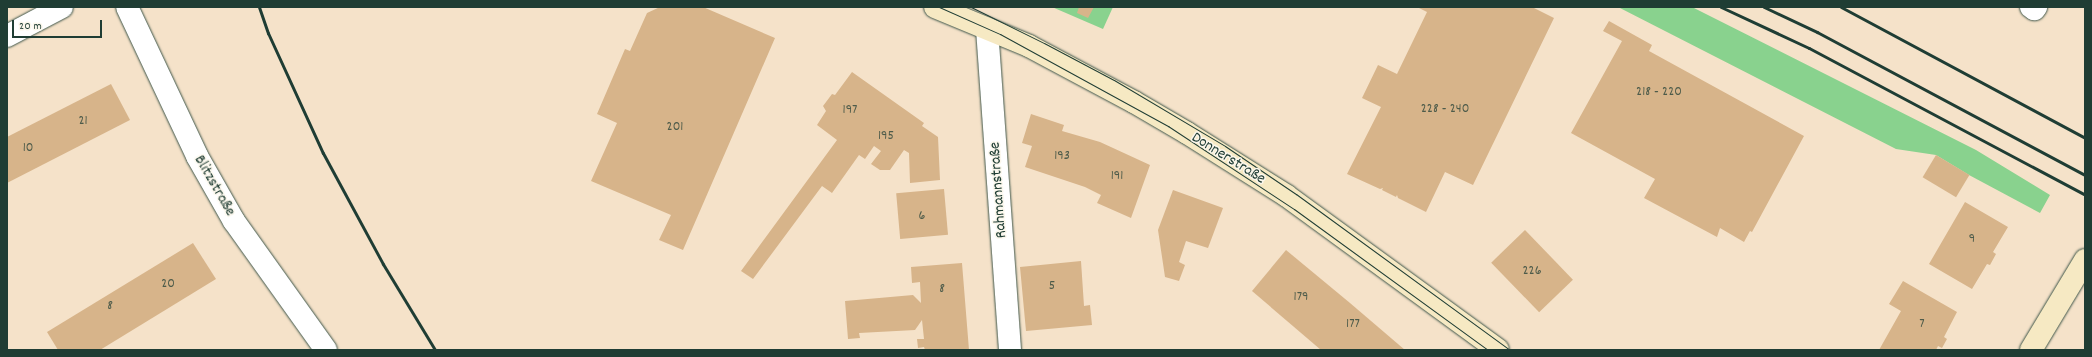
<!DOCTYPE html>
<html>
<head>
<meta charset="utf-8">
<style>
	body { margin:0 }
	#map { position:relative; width:2092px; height:357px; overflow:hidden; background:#f5e2c9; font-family:Dekko,sans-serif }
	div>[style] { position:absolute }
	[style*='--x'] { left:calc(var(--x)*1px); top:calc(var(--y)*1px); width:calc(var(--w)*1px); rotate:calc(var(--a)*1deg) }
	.green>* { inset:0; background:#89d28e }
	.building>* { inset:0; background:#d7b48a; transform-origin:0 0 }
	.roads { filter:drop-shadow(0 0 1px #3f564a) drop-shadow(0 0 1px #3f564a) }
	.street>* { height:22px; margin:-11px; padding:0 11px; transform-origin:11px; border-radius:11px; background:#fff }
	.secondary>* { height:22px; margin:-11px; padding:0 11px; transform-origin:11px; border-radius:11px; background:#f6e9c3 }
	.tram>* { height:1px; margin:-0.5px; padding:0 0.5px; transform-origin:0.5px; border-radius:0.5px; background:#1f3d34 }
	.rail>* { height:3px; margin:-1.5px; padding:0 1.5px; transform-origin:1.5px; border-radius:1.5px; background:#1f3d34 }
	span { translate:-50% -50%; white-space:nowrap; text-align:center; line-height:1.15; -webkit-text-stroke:3px #fbf7ec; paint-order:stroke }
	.number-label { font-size:14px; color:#4d5b4a }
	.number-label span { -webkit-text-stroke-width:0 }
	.street-label { font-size:16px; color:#1f3d34 }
	.frame { position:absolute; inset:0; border:8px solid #1f3d34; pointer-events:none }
	.scale { position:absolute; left:12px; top:20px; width:90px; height:18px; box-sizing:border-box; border:2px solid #1f3d34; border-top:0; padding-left:5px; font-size:12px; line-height:14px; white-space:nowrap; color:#1f3d34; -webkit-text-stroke:3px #fbf7ec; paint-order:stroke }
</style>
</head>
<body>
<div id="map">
	<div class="green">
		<i style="clip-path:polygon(1052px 7px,1113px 7px,1103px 29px)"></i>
		<i style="clip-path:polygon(1618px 7px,1692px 7px,1976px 150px,2050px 195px,2040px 213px,1969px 175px,1936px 155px,1896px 149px)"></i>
	</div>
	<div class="building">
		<i style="clip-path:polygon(660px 7px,703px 7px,775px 38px,683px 250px,659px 240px,671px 215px,591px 181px,617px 123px,597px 114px,625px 49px,630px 51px,647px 13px)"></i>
		<i style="clip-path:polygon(1079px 7px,1094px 7px,1088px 18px,1077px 13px)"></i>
		<i style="clip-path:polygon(1417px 7px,1532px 7px,1554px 18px,1473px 185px,1445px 172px,1426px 212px,1398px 198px,1397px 195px,1396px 197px,1382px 190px,1383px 188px,1380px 189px,1347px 174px,1381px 107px,1362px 98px,1378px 65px,1397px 74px,1427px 12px)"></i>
		<i style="clip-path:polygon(1609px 21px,1652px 45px,1649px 51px,1804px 136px,1752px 232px,1750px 231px,1744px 242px,1720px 228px,1717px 237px,1644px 198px,1655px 179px,1571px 133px,1622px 41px,1603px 31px)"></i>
		<i style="clip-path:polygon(852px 72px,924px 123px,922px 126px,938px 137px,940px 180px,910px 183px,909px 153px,904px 150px,890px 170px,880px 170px,871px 164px,881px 151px,874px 146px,865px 159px,859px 155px,832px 193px,822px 186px,753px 279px,741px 271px,837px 140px,817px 125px,826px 111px,823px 106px,832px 94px,835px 95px)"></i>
		<i style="clip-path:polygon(111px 84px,130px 120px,7px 183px,7px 137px)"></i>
		<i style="clip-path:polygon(1031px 114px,1064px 125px,1062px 131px,1100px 142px,1150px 165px,1131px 218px,1097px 203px,1101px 195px,1085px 187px,1025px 167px,1032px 146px,1022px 143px)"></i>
		<i style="left:1936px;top:155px;width:39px;height:26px;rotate:31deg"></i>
		<i style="left:944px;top:189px;width:46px;height:48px;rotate:85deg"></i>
		<i style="clip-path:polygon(1173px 190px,1223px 208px,1208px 248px,1186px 241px,1179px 262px,1185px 265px,1179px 281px,1165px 277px,1158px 230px)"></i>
		<i style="clip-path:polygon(1965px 202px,2008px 227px,1993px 252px,1996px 254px,1990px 265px,1987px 264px,1972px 289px,1929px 264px)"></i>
		<i style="left:1525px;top:230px;width:69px;height:47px;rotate:46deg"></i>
		<i style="clip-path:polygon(193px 243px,216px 279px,100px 350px,58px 350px,47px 332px)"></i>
		<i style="clip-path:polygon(1286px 250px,1350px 303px,1405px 350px,1321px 350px,1252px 291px)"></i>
		<i style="clip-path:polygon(1081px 261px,1084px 306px,1090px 305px,1092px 325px,1026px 331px,1020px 267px)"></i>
		<i style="clip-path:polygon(962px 263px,969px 350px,925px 350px,924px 347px,918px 348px,917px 339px,924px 339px,922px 320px,915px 330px,859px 333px,860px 338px,848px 339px,845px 301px,913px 295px,921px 303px,920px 282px,912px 283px,911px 267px)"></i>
		<i style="clip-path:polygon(1903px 281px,1957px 312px,1944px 337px,1947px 339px,1942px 348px,1938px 346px,1936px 350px,1879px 350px,1901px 311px,1889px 304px)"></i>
	</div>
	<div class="roads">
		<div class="street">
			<i style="--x:127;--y:7;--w:165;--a:64.8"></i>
			<i style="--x:197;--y:156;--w:75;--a:60.4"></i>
			<i style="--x:234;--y:221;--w:158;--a:54.5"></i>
			<i style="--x:2031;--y:7;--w:4;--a:34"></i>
			<i style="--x:2034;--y:9;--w:3;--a:-45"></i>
			<i style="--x:987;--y:29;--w:322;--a:85.9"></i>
			<i style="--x:7;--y:36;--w:62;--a:-27.8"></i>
		</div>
		<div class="secondary">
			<i style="--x:935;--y:7;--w:102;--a:22.5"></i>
			<i style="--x:1029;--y:46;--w:119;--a:28.1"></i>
			<i style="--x:1134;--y:102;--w:61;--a:30.3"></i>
			<i style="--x:1187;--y:133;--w:118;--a:32.2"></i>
			<i style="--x:1287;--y:196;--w:261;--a:36.1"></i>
			<i style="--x:2031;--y:350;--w:105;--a:-59"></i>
		</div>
	</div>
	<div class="tram">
		<i style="--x:939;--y:7;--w:67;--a:23.9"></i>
		<i style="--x:1000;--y:34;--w:192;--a:28.7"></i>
		<i style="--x:1168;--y:126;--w:151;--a:33.4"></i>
		<i style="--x:1294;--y:209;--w:240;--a:36"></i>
		<i style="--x:971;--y:7;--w:81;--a:26.3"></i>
		<i style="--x:1044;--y:43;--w:79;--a:27.9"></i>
		<i style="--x:1114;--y:80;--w:129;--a:30.7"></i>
		<i style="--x:1225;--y:146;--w:86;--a:34.1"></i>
		<i style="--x:1296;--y:194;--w:265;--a:36.1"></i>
	</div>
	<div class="rail">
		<i style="--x:259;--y:7;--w:28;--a:71"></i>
		<i style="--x:268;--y:33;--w:132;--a:65.4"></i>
		<i style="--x:323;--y:153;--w:126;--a:61.6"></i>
		<i style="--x:383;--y:264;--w:100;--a:58.8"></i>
		<i style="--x:1721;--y:7;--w:97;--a:25"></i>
		<i style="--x:1809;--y:48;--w:313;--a:28"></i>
		<i style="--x:1764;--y:7;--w:59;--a:25.3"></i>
		<i style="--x:1817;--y:32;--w:304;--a:28.1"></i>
		<i style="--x:1841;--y:7;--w:277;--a:28.2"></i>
	</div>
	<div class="number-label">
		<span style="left:1659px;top:92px">218 - 220</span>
		<span style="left:1445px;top:109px">228 - 240</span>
		<span style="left:850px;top:110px">197</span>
		<span style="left:83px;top:121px">21</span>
		<span style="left:675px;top:127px">201</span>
		<span style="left:886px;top:136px">195</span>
		<span style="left:28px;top:148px">10</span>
		<span style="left:1062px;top:156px">193</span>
		<span style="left:1117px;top:176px">191</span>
		<span style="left:922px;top:216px">6</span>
		<span style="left:1972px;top:239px">9</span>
		<span style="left:1532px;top:271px">226</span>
		<span style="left:168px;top:284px">20</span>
		<span style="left:1052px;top:286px">5</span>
		<span style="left:942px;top:289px">8</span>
		<span style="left:1301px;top:297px">179</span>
		<span style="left:110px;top:306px">8</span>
		<span style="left:1353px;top:324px">177</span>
		<span style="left:1922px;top:324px">7</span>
	</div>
	<div class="street-label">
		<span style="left:1228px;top:159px;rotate:32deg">Donnerstraße</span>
		<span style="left:214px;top:186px;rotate:60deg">Blitzstraße</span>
		<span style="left:999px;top:190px;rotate:-94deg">Rahmannstraße</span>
	</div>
	<div class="frame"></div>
	<div class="scale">20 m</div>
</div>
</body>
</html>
